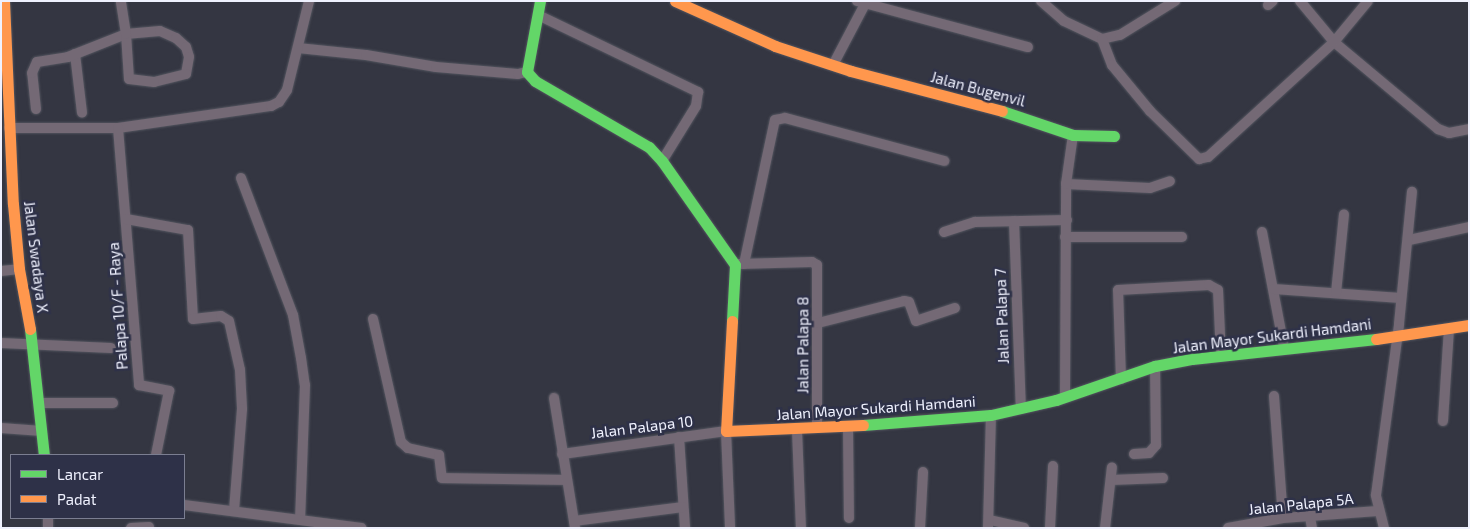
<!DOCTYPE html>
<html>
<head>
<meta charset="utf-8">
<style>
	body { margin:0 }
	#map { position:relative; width:1470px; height:529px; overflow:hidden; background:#343642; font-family:"Exo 2",sans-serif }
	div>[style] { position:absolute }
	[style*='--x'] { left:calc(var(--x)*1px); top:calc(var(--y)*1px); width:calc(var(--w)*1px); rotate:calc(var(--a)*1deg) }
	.roads { filter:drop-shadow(0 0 1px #53555f) drop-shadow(0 0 1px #53555f) }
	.street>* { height:10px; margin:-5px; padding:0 5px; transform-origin:5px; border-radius:5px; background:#746975 }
	.fast>* { height:11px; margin:-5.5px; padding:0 5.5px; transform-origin:5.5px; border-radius:5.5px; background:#63d668 }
	.slow>* { height:11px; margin:-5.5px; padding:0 5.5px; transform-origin:5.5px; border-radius:5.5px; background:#ff974d }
	span { translate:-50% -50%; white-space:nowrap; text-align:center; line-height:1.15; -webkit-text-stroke:5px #2e3148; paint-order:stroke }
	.street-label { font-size:15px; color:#eff1fe }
	.frame { position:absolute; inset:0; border:2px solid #eff1fe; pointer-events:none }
	.legend { position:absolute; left:10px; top:454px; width:175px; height:65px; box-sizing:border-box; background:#2e3148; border:1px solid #7b7e91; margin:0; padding:6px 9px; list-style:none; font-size:15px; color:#eff1fe }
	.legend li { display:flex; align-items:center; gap:10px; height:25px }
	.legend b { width:25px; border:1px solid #7b7e91 }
</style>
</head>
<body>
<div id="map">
	<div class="roads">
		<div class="street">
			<i style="--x:857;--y:1;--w:177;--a:15.1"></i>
			<i style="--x:1041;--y:1;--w:30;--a:41"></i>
			<i style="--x:1064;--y:21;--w:42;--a:25.3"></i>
			<i style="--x:1102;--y:39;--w:18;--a:-13"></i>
			<i style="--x:1120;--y:35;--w:65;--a:-31.7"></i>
			<i style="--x:1300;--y:1;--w:53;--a:50.3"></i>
			<i style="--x:1334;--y:42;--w:136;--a:39.9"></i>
			<i style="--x:1438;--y:129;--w:12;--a:20"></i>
			<i style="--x:1449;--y:133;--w:20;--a:-11"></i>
			<i style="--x:1268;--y:5;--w:6;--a:-39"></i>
			<i style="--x:538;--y:15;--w:178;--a:25.7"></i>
			<i style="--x:698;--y:92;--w:14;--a:98"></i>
			<i style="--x:696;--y:106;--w:65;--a:121.7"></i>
			<i style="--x:1102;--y:39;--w:28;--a:69"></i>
			<i style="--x:1112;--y:65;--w:60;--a:50.4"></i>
			<i style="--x:1150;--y:111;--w:69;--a:44.4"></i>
			<i style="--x:1199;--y:159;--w:9;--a:-13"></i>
			<i style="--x:1208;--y:157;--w:171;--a:-42.4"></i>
			<i style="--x:1334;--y:42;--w:53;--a:-50.3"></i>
			<i style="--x:298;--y:48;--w:68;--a:5.9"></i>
			<i style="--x:366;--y:55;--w:71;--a:9.7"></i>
			<i style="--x:436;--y:67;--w:82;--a:4.9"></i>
			<i style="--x:518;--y:74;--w:9;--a:-13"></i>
			<i style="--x:75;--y:54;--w:59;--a:83.2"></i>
			<i style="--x:833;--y:65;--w:69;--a:-62.3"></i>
			<i style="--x:36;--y:109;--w:36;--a:-96"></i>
			<i style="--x:32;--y:73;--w:12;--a:-66"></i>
			<i style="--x:37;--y:62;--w:31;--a:-9"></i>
			<i style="--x:68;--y:57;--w:62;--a:-21.6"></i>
			<i style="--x:126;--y:34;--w:34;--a:-5"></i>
			<i style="--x:160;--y:31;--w:17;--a:24"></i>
			<i style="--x:176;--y:38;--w:13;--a:42"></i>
			<i style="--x:186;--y:47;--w:10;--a:73"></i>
			<i style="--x:189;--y:57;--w:17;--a:100"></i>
			<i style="--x:186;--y:74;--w:33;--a:166"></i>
			<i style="--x:154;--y:82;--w:25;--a:-173"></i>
			<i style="--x:129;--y:79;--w:45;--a:-93.8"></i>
			<i style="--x:126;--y:34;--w:33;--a:-99"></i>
			<i style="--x:9;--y:128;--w:109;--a:0"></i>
			<i style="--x:118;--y:128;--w:155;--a:-8.2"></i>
			<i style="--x:271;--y:106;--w:9;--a:-27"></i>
			<i style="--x:279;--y:102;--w:14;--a:-56"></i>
			<i style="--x:287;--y:90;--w:92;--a:-76.1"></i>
			<i style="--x:118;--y:128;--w:258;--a:85.3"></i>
			<i style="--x:139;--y:385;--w:31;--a:11"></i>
			<i style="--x:169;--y:391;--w:65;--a:101.5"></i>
			<i style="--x:241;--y:178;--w:147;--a:69.2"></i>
			<i style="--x:293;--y:315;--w:44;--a:79.5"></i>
			<i style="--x:301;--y:358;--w:27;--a:82"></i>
			<i style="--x:305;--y:385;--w:135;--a:92.1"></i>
			<i style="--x:1066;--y:184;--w:84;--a:2.7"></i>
			<i style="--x:1150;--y:188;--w:21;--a:-19"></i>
			<i style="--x:126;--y:219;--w:63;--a:10.1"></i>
			<i style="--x:188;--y:230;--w:89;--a:86.8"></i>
			<i style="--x:193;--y:319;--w:28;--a:-6"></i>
			<i style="--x:221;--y:316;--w:9;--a:32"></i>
			<i style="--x:229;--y:321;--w:50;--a:77.3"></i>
			<i style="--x:240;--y:370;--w:39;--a:87"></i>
			<i style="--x:242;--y:409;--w:101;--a:94.5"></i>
			<i style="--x:1014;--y:221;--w:188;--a:87.9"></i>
			<i style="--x:944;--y:232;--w:33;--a:-18"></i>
			<i style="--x:975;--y:222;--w:92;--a:-1.2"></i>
			<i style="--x:1262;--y:232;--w:117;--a:79.2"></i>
			<i style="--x:1065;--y:237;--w:117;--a:0"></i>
			<i style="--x:1409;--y:240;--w:61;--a:-12.2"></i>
			<i style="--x:738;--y:264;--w:74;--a:-1.5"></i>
			<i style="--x:812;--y:262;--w:6;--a:31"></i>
			<i style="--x:817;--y:265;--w:163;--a:90"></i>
			<i style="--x:744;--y:264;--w:147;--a:-77.9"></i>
			<i style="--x:775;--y:120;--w:10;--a:-11"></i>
			<i style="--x:785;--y:118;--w:165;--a:15.1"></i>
			<i style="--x:1;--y:271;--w:18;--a:-6"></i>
			<i style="--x:1274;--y:289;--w:127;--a:4.1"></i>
			<i style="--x:1336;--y:293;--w:79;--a:-84.2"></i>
			<i style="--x:373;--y:319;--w:126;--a:77.2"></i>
			<i style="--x:401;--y:442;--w:9;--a:41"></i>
			<i style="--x:408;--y:448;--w:32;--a:13"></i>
			<i style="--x:439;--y:455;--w:23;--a:83"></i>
			<i style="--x:442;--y:478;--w:124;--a:0.9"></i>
			<i style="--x:818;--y:323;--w:89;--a:-14.3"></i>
			<i style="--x:904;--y:301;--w:5;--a:11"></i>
			<i style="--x:909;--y:302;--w:20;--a:70"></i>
			<i style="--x:916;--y:321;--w:41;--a:-18.4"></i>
			<i style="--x:1;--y:343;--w:110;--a:2.6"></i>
			<i style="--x:1121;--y:379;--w:89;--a:-91.9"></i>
			<i style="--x:1118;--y:290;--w:91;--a:-3.1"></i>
			<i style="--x:1209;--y:285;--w:10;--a:29"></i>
			<i style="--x:1218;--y:290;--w:65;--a:87.4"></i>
			<i style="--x:1274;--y:396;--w:122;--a:85.8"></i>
			<i style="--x:1065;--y:397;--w:213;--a:-89.7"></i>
			<i style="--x:1066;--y:184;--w:49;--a:-81.9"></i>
			<i style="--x:554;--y:398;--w:132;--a:80.8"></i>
			<i style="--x:40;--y:403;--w:73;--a:0"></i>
			<i style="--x:1443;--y:421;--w:92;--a:-86.3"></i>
			<i style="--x:848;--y:426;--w:92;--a:89.4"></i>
			<i style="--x:1;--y:428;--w:41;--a:4.2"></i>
			<i style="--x:797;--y:430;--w:98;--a:87.7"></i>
			<i style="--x:679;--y:437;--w:91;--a:86.2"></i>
			<i style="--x:562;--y:454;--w:166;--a:-8"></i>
			<i style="--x:726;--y:431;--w:97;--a:87.6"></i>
			<i style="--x:1134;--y:454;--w:15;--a:-4"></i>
			<i style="--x:1149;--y:453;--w:11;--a:-49"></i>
			<i style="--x:1156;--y:445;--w:79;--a:-90.7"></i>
			<i style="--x:1111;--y:480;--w:52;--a:-2.2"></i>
			<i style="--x:184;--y:505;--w:179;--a:7.4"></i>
			<i style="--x:1310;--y:517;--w:11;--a:80"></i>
			<i style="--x:48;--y:518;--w:10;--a:90"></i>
			<i style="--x:990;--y:520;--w:35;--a:13"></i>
			<i style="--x:574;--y:521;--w:110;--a:-7.3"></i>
			<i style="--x:131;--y:528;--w:18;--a:-3"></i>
			<i style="--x:920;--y:528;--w:56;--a:-86.9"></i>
			<i style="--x:988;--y:528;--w:113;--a:-88.5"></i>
			<i style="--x:1050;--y:528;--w:62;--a:-87.2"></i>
			<i style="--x:1105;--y:528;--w:61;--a:-83.5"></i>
			<i style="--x:1228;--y:528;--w:56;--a:-10.3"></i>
			<i style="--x:1283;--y:518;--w:95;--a:-4.2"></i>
			<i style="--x:1384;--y:528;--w:34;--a:-104"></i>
			<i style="--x:1376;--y:495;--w:173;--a:-82.3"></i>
			<i style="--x:1399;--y:324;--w:133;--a:-84.4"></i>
		</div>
		<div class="fast">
			<i style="--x:540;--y:1;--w:72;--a:100.4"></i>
			<i style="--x:527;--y:72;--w:12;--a:48"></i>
			<i style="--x:535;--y:81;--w:132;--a:30.1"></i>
			<i style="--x:649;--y:147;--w:19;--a:47"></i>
			<i style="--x:662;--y:161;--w:127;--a:54.9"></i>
			<i style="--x:735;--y:265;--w:56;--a:93.1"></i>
			<i style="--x:1002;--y:111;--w:75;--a:18.7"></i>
			<i style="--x:1073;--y:135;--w:41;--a:1.4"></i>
			<i style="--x:30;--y:329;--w:127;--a:83.7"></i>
			<i style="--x:863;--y:425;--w:128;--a:-4.5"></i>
			<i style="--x:991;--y:415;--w:67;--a:-13"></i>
			<i style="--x:1056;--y:400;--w:105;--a:-19"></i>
			<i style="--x:1155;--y:366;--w:38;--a:-11"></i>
			<i style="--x:1192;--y:359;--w:185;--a:-6.2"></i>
		</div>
		<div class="slow">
			<i style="--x:4;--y:1;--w:203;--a:87.5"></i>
			<i style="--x:13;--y:204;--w:65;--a:84.7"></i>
			<i style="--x:19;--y:269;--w:61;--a:79.6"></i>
			<i style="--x:675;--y:1;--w:110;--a:24.2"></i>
			<i style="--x:775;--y:46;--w:80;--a:18.2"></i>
			<i style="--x:851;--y:71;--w:156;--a:14.8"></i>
			<i style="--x:732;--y:321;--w:110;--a:93.1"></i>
			<i style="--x:726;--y:431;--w:137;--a:-2.5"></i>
			<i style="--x:1376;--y:339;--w:94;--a:-8.6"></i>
		</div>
	</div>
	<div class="street-label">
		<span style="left:978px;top:89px;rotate:15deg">Jalan Bugenvil</span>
		<span style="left:36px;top:257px;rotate:83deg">Jalan Swadaya X</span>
		<span style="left:118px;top:306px;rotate:-94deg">Palapa 10/F - Raya</span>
		<span style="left:1002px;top:316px;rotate:-92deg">Jalan Palapa 7</span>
		<span style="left:1272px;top:336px;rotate:-7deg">Jalan Mayor Sukardi Hamdani</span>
		<span style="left:803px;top:345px;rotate:-90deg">Jalan Palapa 8</span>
		<span style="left:876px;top:408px;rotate:-4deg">Jalan Mayor Sukardi Hamdani</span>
		<span style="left:642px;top:427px;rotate:-7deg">Jalan Palapa 10</span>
		<span style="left:1301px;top:504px;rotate:-6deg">Jalan Palapa 5A</span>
	</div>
	<div class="frame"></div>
	<ul class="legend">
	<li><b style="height:6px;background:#63d668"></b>Lancar</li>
	<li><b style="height:6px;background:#ff974d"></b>Padat</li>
	</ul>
</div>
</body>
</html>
